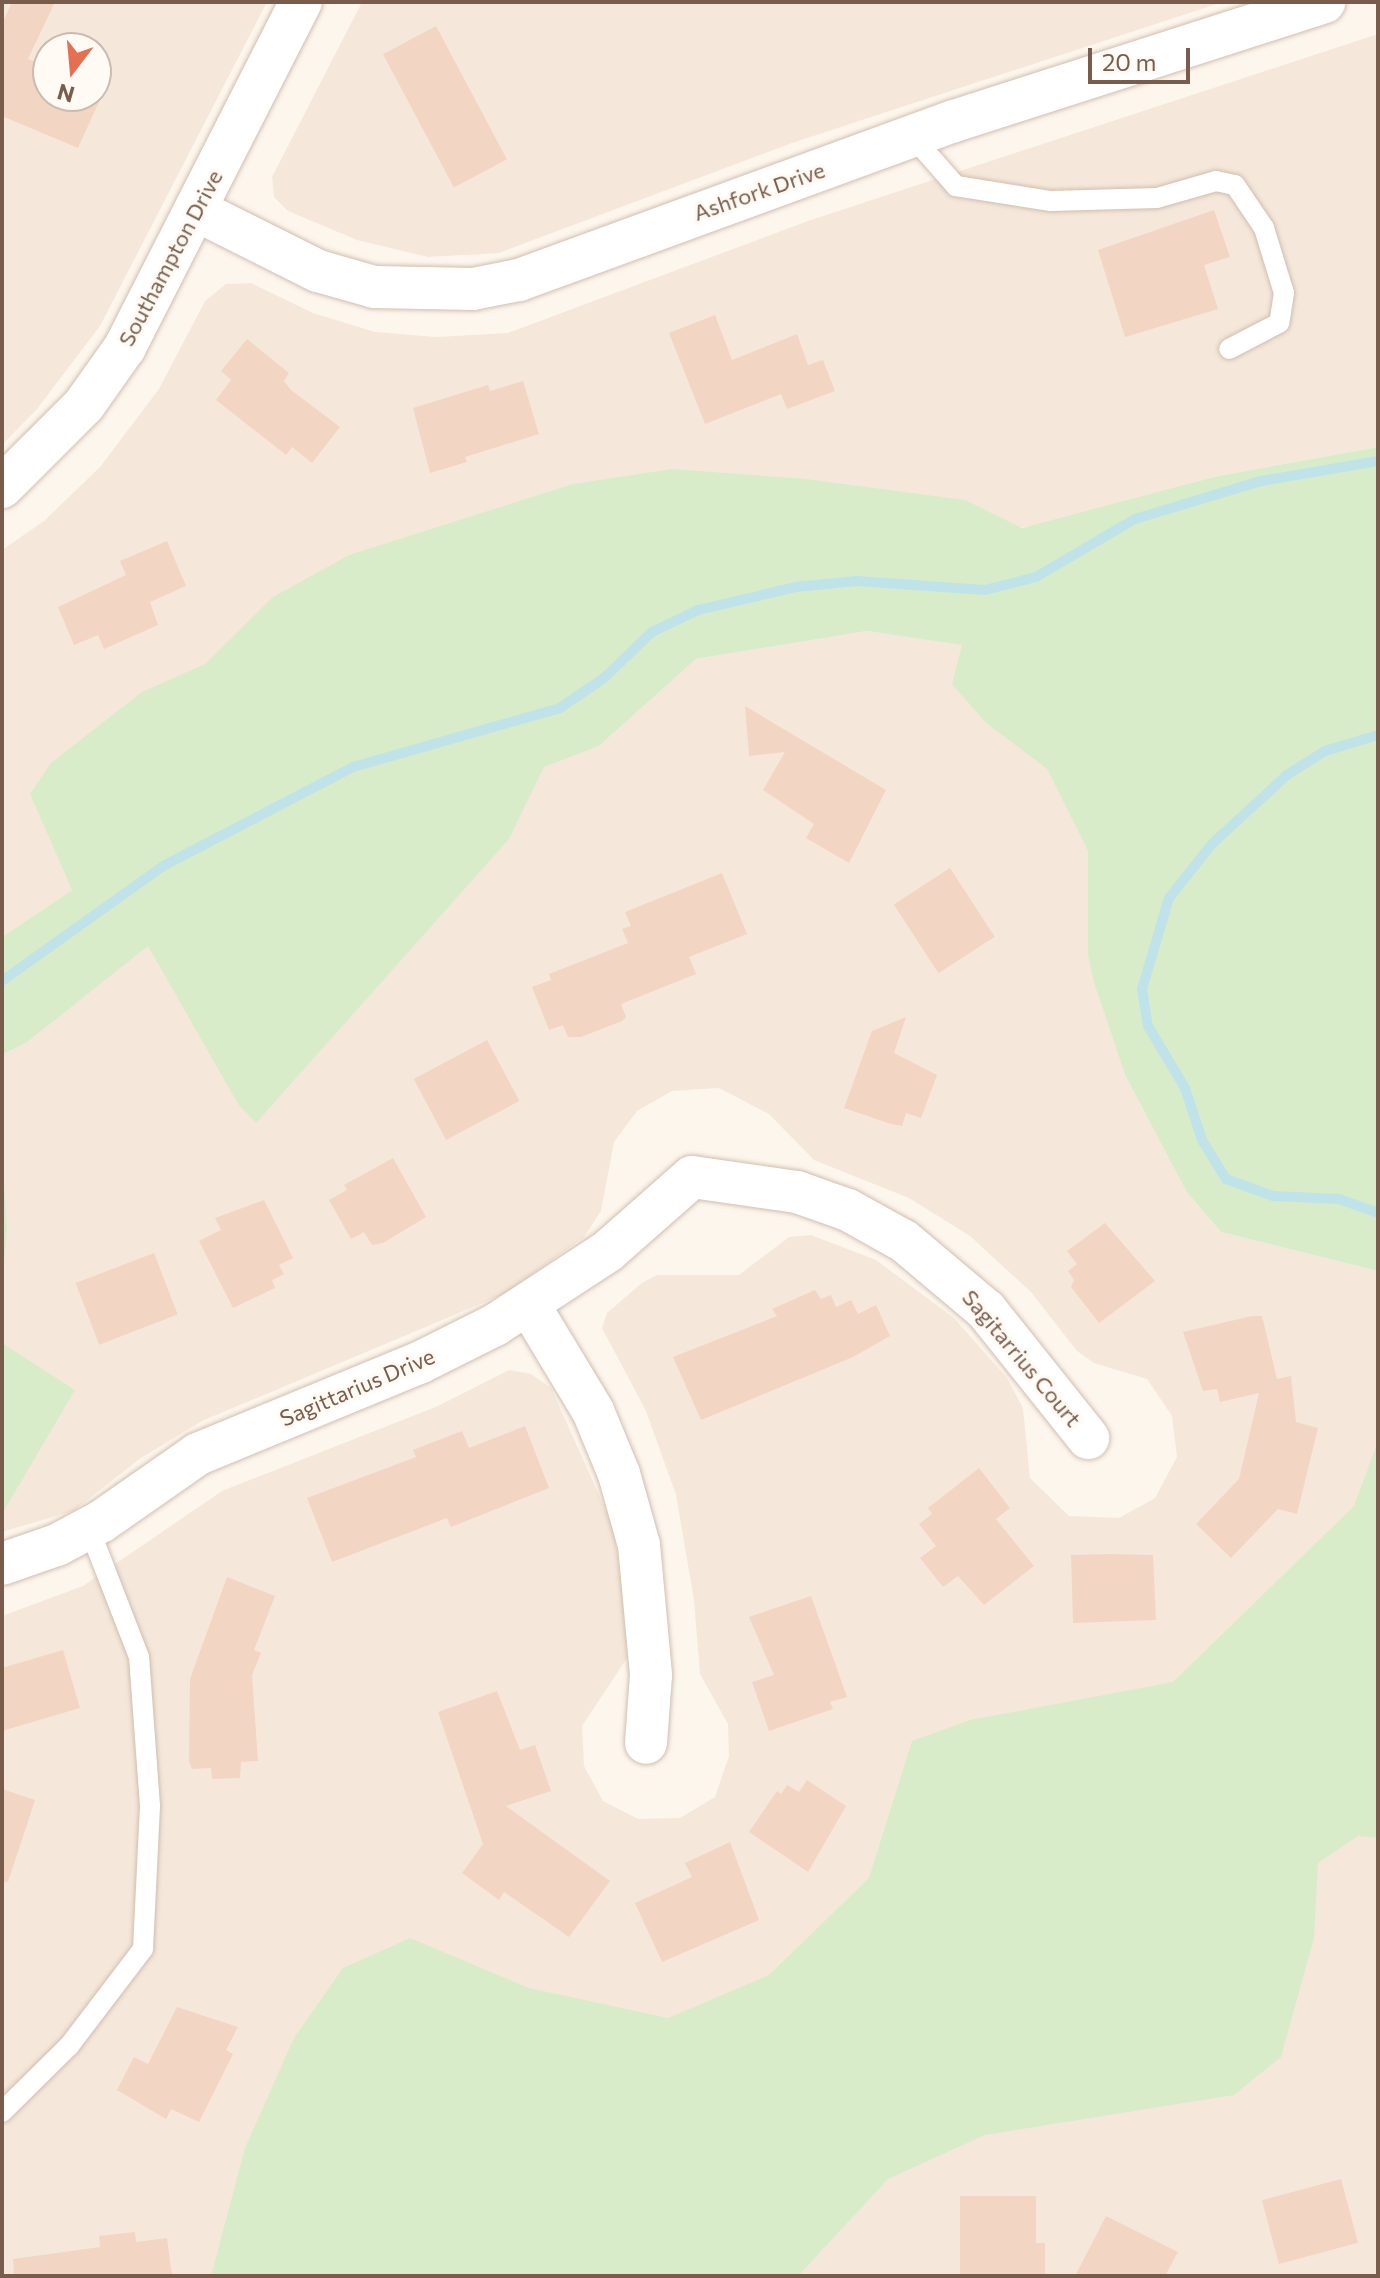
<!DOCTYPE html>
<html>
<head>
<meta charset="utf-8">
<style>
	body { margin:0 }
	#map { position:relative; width:1380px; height:2278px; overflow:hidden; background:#fdf6ec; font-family:Commissioner,sans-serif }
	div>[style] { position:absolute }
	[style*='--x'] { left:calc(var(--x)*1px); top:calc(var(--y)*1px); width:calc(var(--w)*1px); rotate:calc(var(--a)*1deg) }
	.residential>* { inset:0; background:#f5e8da }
	.green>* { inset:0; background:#d8ecc9 }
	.stream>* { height:10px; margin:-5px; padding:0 5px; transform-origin:5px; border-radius:5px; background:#bfe3e8 }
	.building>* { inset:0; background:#f3d5c3; transform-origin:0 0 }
	.roads { filter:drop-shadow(0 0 2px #d1beb0) drop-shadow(0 0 2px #d1beb0) }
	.service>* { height:20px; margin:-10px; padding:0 10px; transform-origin:10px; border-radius:10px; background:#fff }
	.minor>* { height:42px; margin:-21px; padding:0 21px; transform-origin:21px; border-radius:21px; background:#fff }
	span { translate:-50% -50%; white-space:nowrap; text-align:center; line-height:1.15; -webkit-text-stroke:6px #fffaf3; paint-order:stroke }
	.street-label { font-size:22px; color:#7a5c4d }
	.frame { position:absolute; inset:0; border:4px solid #7a5c4d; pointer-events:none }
	.north { position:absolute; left:32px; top:32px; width:80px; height:80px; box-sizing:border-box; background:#fffaf3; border:2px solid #cabbb1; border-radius:50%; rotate:196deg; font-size:22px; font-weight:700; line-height:32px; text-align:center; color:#7a5c4d }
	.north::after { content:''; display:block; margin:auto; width:28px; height:36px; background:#e76f51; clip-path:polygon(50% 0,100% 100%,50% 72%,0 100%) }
	.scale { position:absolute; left:1088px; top:48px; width:102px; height:36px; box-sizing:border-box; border:4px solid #7a5c4d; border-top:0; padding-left:10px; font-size:24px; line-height:28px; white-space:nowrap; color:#7a5c4d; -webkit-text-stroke:6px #fffaf3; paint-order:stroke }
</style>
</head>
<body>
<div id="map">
	<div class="residential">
		<i style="clip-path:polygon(evenodd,2px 2px,267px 2px,100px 326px,37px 409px,2px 445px,2px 2px,48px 48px,96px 48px,96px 96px,48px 96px,48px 48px)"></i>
		<i style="clip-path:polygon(362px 2px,1223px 2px,792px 143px,499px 253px,428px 257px,357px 240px,288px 211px,274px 197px,272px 177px)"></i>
		<i style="clip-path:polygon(1378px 34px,1378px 447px,1218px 476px,1044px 525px,730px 555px,72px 890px,2px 937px,2px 550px,44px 521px,100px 467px,159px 389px,205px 301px,226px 284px,251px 283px,313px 313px,375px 332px,436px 337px,508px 333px,808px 221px)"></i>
		<i style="clip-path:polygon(1378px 518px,1378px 689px,1094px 983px,1125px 1075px,1186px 1191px,1221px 1232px,1378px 1271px,1378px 2276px,2px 2276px,2px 1616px,83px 1586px,222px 1491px,438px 1406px,509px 1370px,531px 1374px,551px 1388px,613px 1526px,625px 1605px,627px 1658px,582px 1726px,584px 1766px,603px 1801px,638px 1819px,680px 1818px,715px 1797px,729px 1756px,728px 1724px,700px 1674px,694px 1600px,676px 1495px,646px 1411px,602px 1328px,607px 1313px,642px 1283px,657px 1275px,739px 1275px,789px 1237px,811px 1235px,876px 1260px,954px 1318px,1007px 1378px,1023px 1408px,1030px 1478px,1069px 1516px,1119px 1518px,1155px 1498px,1177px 1457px,1172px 1416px,1147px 1379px,1094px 1363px,1077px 1351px,1031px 1292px,970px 1236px,909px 1198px,814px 1160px,769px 1114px,719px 1088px,672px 1091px,637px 1111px,614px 1142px,601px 1211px,584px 1237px,504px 1294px,202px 1421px,141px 1458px,73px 1511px,2px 1532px,2px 1055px,26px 1043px,148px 945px,400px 812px,599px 746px,696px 659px,867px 631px,1008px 651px,1233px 549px)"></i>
	</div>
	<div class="green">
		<i style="clip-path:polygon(1378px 447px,1378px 1271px,1221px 1232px,1186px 1191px,1125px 1075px,1094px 983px,1088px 955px,1088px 851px,1047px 769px,985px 722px,952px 684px,962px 645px,867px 631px,696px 659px,599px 746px,544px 767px,509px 839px,256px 1123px,238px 1104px,148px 946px,26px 1043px,2px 1055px,2px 937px,72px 890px,30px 794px,51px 763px,142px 692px,205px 664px,273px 597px,349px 555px,573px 484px,672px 469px,806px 479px,965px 500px,1022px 528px,1218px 476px)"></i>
		<i style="clip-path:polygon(2px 1151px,7px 1228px,2px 1288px)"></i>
		<i style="clip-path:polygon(2px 1343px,75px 1390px,2px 1514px)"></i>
		<i style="clip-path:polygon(1378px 1441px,1378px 1838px,1358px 1836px,1318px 1863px,1314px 1938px,1281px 2057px,1234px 2095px,985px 2135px,888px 2179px,798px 2276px,211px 2276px,245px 2148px,294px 2038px,343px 1968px,410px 1938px,529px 1988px,668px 2018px,769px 1975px,869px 1878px,912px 1741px,970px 1720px,1173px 1682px,1354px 1506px)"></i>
	</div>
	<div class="stream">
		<i style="--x:1378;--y:735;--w:55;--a:163.2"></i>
		<i style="--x:1325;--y:751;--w:45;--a:147.7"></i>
		<i style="--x:1287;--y:775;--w:102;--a:137.4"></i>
		<i style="--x:1212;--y:844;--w:69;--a:128.5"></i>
		<i style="--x:1169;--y:898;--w:95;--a:106.5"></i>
		<i style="--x:1142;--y:989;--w:37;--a:81"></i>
		<i style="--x:1148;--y:1026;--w:72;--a:59.2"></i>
		<i style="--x:1185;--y:1088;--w:55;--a:71.9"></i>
		<i style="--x:1202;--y:1140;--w:46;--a:58.4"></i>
		<i style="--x:1226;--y:1179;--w:50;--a:19.9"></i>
		<i style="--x:1273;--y:1196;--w:66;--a:2.6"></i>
		<i style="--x:1339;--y:1199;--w:41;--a:19.7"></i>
		<i style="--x:2;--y:981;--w:198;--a:-35.5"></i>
		<i style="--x:163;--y:866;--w:214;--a:-27.5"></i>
		<i style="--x:353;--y:767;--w:215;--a:-15.9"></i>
		<i style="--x:560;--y:708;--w:53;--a:-34.3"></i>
		<i style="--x:604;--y:678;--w:66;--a:-43.8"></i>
		<i style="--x:652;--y:632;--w:51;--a:-25.6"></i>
		<i style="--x:698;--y:610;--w:101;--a:-13.2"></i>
		<i style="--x:796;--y:587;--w:61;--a:-5.6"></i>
		<i style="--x:857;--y:581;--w:128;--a:4"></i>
		<i style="--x:985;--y:590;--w:53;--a:-14.3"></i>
		<i style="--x:1036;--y:577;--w:115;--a:-30.4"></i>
		<i style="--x:1135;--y:519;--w:132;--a:-16.8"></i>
		<i style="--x:1261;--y:481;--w:119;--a:-9.7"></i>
	</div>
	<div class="building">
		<i style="clip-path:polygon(12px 2px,55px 2px,28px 59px,48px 68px,48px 96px,103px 93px,78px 148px,2px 116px,2px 24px)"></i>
		<i style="left:436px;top:26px;width:151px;height:60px;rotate:62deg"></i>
		<i style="clip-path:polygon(1214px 210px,1230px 257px,1204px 265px,1218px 309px,1125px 337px,1098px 250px)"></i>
		<i style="clip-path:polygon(715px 315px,732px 360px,797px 334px,808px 365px,823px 360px,835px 391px,787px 409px,781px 394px,705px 424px,669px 333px)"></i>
		<i style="clip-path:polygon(247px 339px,289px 373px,284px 381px,291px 390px,340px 427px,312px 463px,292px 447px,286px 455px,216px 400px,231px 380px,221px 371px)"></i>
		<i style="clip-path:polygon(523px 381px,539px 434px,465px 457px,467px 462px,430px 473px,413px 408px,488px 385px,490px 391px)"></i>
		<i style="clip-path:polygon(167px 541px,186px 586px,150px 602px,158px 625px,104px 649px,98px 635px,74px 645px,58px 607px,126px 575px,120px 561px)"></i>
		<i style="clip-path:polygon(745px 706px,886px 790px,849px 863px,806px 838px,814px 824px,763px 790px,785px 752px,749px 756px)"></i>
		<i style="left:950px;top:868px;width:82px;height:67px;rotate:57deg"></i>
		<i style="clip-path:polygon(722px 873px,747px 934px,689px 957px,696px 974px,621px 1004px,626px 1017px,622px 1021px,581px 1037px,568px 1037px,563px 1025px,549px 1030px,532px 987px,551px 980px,549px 974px,628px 943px,622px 929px,631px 926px,625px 912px)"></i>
		<i style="clip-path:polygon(906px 1017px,894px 1053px,937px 1075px,921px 1118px,906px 1113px,902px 1126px,891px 1124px,844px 1108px,872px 1031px)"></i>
		<i style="left:487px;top:1040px;width:69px;height:83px;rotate:62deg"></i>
		<i style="clip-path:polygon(393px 1158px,426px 1217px,383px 1243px,372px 1245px,364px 1232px,351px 1239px,329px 1200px,347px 1190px,344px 1185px)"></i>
		<i style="clip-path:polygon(264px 1200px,293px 1258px,279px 1265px,284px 1274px,272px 1280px,275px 1288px,233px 1308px,199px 1241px,221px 1230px,215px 1218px)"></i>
		<i style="clip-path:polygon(1105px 1223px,1155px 1281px,1099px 1323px,1071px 1287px,1074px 1280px,1068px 1271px,1077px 1264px,1067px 1251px)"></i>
		<i style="left:154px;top:1253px;width:66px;height:84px;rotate:69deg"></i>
		<i style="clip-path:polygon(815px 1290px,821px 1299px,831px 1295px,836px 1307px,851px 1300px,858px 1314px,876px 1305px,890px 1336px,853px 1357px,701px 1420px,673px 1357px,777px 1316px,772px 1309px)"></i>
		<i style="clip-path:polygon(1252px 1316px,1262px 1316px,1277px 1379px,1291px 1376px,1296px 1422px,1318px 1428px,1297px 1514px,1278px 1509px,1231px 1558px,1196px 1524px,1239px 1479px,1259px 1393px,1220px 1402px,1217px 1389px,1203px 1391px,1183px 1332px)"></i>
		<i style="clip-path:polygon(525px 1426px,549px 1488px,451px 1527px,447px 1518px,332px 1562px,307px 1498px,416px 1457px,413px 1450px,462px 1431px,469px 1448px)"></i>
		<i style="clip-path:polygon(979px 1468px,1010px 1508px,996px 1519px,1034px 1566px,984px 1605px,958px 1576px,943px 1587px,920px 1558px,936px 1546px,919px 1524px,932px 1514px,928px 1508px)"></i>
		<i style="clip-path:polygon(1110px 1554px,1153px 1555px,1156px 1620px,1073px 1623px,1071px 1555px)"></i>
		<i style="clip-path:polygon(227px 1577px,275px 1596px,254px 1650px,261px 1653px,252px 1675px,258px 1761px,241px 1762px,240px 1778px,212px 1779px,211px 1768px,192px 1769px,189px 1761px,190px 1679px)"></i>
		<i style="clip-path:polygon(811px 1596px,847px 1697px,830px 1702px,833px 1709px,769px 1731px,752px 1682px,774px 1675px,749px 1617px)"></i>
		<i style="clip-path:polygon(63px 1650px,80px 1708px,2px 1731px,2px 1668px)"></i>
		<i style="clip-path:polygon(497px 1691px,520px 1750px,535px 1745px,551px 1791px,506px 1806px,610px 1881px,569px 1937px,504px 1892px,499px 1900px,462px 1873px,483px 1844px,438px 1712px)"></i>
		<i style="clip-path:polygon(807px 1780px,846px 1806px,808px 1872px,749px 1832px,777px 1791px,781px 1794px,787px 1785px,799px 1792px)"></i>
		<i style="clip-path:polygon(2px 1789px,35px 1800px,8px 1882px,2px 1881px)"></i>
		<i style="clip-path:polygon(730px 1842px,759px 1920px,662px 1962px,635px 1903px,692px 1877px,685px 1863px)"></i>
		<i style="clip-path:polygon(177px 2007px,238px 2027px,226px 2050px,233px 2054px,199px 2122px,171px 2109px,166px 2119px,117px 2090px,134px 2057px,148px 2064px)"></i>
		<i style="left:1341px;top:2179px;width:66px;height:82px;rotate:75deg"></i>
		<i style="clip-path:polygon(960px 2196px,1036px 2196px,1036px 2243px,1045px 2243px,1045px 2276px,960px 2276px)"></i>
		<i style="clip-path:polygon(1106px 2216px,1178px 2252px,1165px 2276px,1075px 2276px)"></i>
		<i style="clip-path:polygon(135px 2232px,136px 2242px,167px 2238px,172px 2276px,14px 2276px,13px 2259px,100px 2247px,99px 2236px)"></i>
	</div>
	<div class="roads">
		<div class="service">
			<i style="--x:912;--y:136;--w:67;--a:48.7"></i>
			<i style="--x:956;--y:186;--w:96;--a:9"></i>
			<i style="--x:1051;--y:201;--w:106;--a:-1.6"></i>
			<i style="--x:1157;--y:198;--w:61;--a:-16.1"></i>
			<i style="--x:1216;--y:181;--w:19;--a:12"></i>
			<i style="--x:1235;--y:185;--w:52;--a:56"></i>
			<i style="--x:1264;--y:228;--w:68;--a:72.9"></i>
			<i style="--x:1284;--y:293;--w:30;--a:99"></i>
			<i style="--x:1279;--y:323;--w:56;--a:152.5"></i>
			<i style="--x:2;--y:2112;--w:94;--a:-44.6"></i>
			<i style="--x:69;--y:2046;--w:122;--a:-52.7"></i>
			<i style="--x:143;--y:1949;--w:143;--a:-87.2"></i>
			<i style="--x:150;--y:1806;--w:149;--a:-94.2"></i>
			<i style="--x:139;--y:1657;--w:138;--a:-111.2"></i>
		</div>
		<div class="minor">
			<i style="--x:196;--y:210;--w:136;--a:26.6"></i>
			<i style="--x:318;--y:271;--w:58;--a:15.9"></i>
			<i style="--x:374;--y:287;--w:99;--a:1.2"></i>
			<i style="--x:473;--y:289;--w:47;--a:-11.1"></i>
			<i style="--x:519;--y:280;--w:463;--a:-20.1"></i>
			<i style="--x:954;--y:121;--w:389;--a:-17.8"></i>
			<i style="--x:2;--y:487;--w:116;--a:-45"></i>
			<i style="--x:84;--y:405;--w:71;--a:-54.7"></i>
			<i style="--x:125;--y:347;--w:387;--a:-63"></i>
			<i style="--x:529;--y:1305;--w:124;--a:58.9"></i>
			<i style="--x:593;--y:1411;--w:68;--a:67.6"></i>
			<i style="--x:619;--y:1474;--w:74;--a:74.3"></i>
			<i style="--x:639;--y:1545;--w:131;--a:84.7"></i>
			<i style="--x:651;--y:1675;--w:68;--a:94.2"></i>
			<i style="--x:2;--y:1564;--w:58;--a:-19.1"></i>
			<i style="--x:57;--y:1545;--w:51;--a:-28.1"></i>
			<i style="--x:102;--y:1521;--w:117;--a:-34.9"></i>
			<i style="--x:198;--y:1454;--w:239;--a:-22.4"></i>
			<i style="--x:419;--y:1363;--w:85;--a:-26.6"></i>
			<i style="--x:495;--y:1325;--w:135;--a:-33.2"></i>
			<i style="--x:608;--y:1251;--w:112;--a:-41.4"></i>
			<i style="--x:692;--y:1177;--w:106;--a:8.1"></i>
			<i style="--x:797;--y:1192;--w:54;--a:19.4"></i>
			<i style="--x:848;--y:1210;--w:64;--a:29"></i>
			<i style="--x:904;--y:1241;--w:107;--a:40.1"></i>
			<i style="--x:986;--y:1310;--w:164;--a:51.4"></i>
		</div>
	</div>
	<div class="street-label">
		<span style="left:759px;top:191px;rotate:-19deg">Ashfork Drive</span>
		<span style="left:170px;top:258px;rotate:-62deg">Southampton Drive</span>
		<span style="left:1022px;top:1358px;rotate:50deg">Sagitarrius Court</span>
		<span style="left:357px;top:1387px;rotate:-23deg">Sagittarius Drive</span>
	</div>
	<div class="frame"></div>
	<div class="north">N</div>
	<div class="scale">20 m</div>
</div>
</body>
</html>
